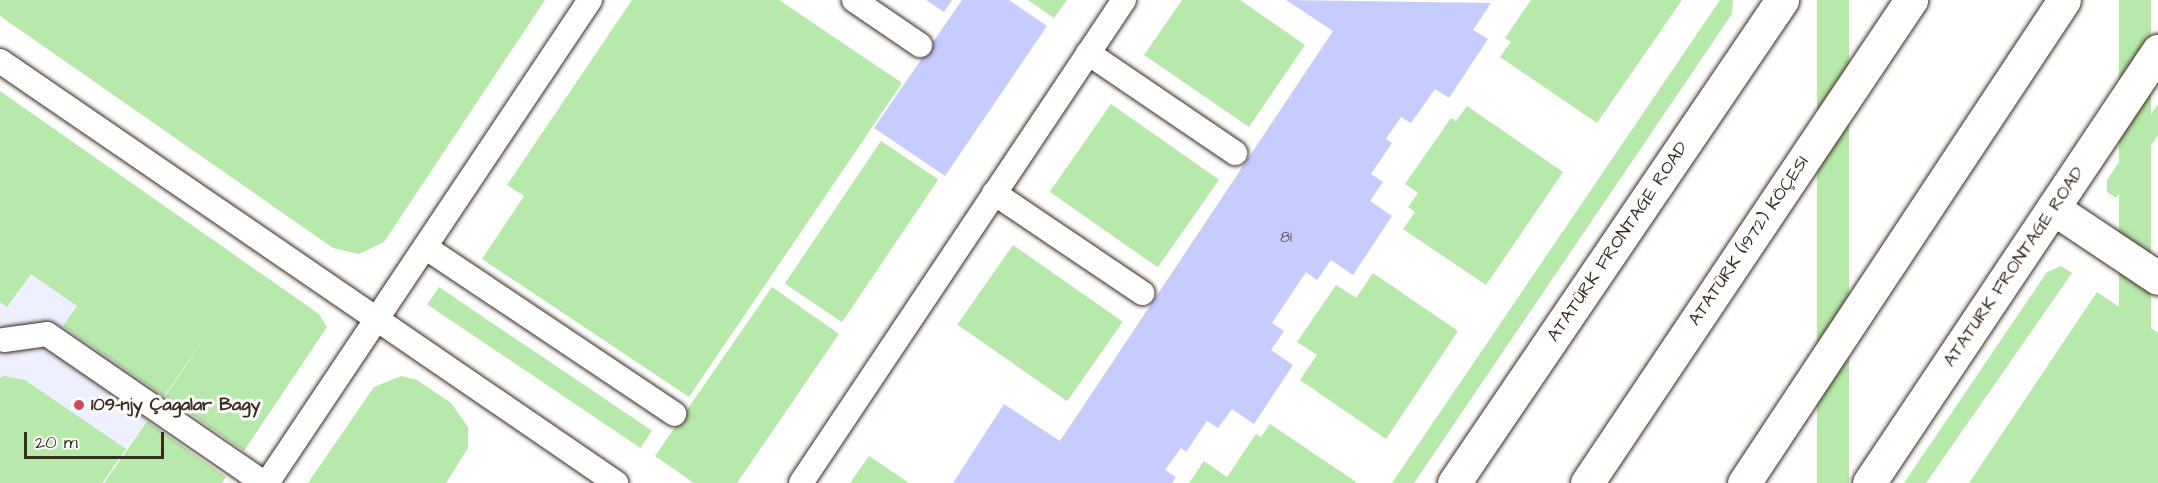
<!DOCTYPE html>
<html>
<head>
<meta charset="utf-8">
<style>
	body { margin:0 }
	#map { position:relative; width:2158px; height:483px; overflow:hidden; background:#fff; font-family:"Architects Daughter",sans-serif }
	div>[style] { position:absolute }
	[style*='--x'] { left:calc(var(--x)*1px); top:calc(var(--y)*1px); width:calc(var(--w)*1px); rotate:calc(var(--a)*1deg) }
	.built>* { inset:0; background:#eef0ff }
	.green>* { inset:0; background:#b6e9aa; transform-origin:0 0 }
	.building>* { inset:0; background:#c6ccfe }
	.roads { filter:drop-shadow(0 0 2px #3b2a1e) drop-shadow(0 0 2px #3b2a1e) }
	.lane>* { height:24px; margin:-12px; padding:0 12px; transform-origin:12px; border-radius:12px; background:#fff }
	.street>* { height:33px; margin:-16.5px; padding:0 16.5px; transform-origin:16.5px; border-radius:16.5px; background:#fff }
	.secondary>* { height:33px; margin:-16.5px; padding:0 16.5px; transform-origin:16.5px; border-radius:16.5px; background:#fff }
	.dots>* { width:16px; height:16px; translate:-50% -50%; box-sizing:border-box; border:3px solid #fff; border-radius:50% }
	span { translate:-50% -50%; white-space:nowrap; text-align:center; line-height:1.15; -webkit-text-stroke:6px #fff; paint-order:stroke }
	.number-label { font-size:15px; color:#5e5256 }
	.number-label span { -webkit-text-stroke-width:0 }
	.street-label { font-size:18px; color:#3b2a1e }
	.poi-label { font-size:18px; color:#3b2a1e; font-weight:700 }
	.left { translate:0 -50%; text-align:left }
	.scale { position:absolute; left:24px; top:432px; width:140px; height:27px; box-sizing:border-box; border:3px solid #3b2a1e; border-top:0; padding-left:8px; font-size:18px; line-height:21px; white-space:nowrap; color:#3b2a1e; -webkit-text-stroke:4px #fff; paint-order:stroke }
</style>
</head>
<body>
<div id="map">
	<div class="built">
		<i style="clip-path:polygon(0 179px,212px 326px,103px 483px,0 483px)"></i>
	</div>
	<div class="green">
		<i style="clip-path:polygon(0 0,545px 0,384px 242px,359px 254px,333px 248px,0 16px)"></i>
		<i style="clip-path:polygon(632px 0,779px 0,902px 83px,689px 397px,482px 259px,524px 196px,507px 185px)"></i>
		<i style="clip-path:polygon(1028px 0,1067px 0,1054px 18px)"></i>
		<i style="clip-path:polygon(1182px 0,1240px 0,1305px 45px,1249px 127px,1144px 55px)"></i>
		<i style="clip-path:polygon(1531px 0,1682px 0,1597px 123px,1500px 57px,1511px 42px,1505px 38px)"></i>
		<i style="clip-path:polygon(1720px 0,1733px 0,1732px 14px,1414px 483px,1392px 483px)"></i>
		<i style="left:1817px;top:0;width:32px;height:582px"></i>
		<i style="left:2119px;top:0;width:32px;height:582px"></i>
		<i style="clip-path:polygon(0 91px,319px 314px,327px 327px,244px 451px,165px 396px,213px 326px,164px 396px,63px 326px,77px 306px,31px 274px,7px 307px,0 302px)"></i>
		<i style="left:1111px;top:104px;width:132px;height:107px;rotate:35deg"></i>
		<i style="clip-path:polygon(2158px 104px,2158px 135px,2116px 198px,2107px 192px,2107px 180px)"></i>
		<i style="clip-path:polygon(1467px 106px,1563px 172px,1486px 285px,1403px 229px,1415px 212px,1408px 207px,1418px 193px,1405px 184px,1451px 118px,1456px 121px)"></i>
		<i style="left:881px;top:141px;width:69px;height:172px;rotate:34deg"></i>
		<i style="left:1013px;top:245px;width:134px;height:97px;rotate:35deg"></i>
		<i style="clip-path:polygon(2061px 266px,2072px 273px,1926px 483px,1904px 483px,2047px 272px)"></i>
		<i style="clip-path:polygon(1373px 273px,1458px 331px,1386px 439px,1300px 380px,1317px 355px,1297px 342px,1336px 285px,1356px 298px)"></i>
		<i style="left:439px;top:287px;width:257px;height:21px;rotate:34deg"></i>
		<i style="clip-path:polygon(772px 287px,839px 334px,737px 483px,694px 483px,655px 456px)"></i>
		<i style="clip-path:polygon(2097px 292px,2158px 333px,2158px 483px,1969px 483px)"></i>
		<i style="clip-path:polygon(4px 376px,25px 380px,126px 449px,102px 483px,0 483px,0 378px)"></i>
		<i style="clip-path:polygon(401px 376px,417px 380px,451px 403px,468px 427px,468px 448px,446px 483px,308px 483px,374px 387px)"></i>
		<i style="clip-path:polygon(147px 421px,226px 477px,222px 483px,104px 483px)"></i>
		<i style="clip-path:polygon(1270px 424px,1356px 482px,1355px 483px,1189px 483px,1204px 461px,1227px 477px,1256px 434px,1261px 437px)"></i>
		<i style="clip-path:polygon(869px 456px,909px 483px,850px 483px)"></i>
	</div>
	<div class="building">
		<i style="clip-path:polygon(926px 0,952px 0,944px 12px)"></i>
		<i style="clip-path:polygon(962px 0,1009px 0,1047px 26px,945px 176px,874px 128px)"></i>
		<i style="clip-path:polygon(1286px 0,1491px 3px,1473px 30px,1488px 39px,1449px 98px,1435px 89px,1411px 123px,1401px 117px,1386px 139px,1392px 143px,1371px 174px,1383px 182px,1370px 201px,1392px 216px,1353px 275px,1331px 260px,1317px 280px,1306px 272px,1272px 323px,1284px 331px,1271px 350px,1293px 365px,1254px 424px,1232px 409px,1218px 428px,1207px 421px,1186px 452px,1181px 448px,1165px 470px,1176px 477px,1172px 483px,953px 483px,1004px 404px,1060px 441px,1333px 31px)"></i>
	</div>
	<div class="roads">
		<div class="lane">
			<i style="--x:854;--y:0;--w:80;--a:34.3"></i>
			<i style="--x:1088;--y:53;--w:178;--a:34.2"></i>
			<i style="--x:0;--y:61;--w:747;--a:34.41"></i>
			<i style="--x:994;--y:193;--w:179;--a:34"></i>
			<i style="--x:425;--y:247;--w:300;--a:33.8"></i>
			<i style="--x:4;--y:340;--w:43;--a:-7.9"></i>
			<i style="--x:47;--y:334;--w:263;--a:34.5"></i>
			<i style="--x:267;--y:483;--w:581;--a:-56.23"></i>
			<i style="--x:801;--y:483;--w:581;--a:-56.23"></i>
		</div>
		<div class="street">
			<i style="--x:2053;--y:208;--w:126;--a:33.7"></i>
			<i style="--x:1454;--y:483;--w:584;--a:-55.82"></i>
			<i style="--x:1869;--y:483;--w:520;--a:-56.22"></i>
		</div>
		<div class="secondary">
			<i style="--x:1587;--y:483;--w:582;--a:-56.15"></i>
			<i style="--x:1744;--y:483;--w:579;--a:-56.47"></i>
		</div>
	</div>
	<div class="dots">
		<i style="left:79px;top:405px;background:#d1495b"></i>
	</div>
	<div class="number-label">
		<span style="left:1286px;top:238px">81</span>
	</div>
	<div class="street-label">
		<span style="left:1749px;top:241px;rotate:-56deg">ATATÜRK (1972) KÖÇESI</span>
		<span style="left:1618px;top:242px;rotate:-56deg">ATATÜRK FRONTAGE ROAD</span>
		<span style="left:2014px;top:267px;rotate:-56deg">ATATURK FRONTAGE ROAD</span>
	</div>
	<div class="poi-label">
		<span class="left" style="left:91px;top:405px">109-njy Çagalar Bagy</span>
	</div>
	<div class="scale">20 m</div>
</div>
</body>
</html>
